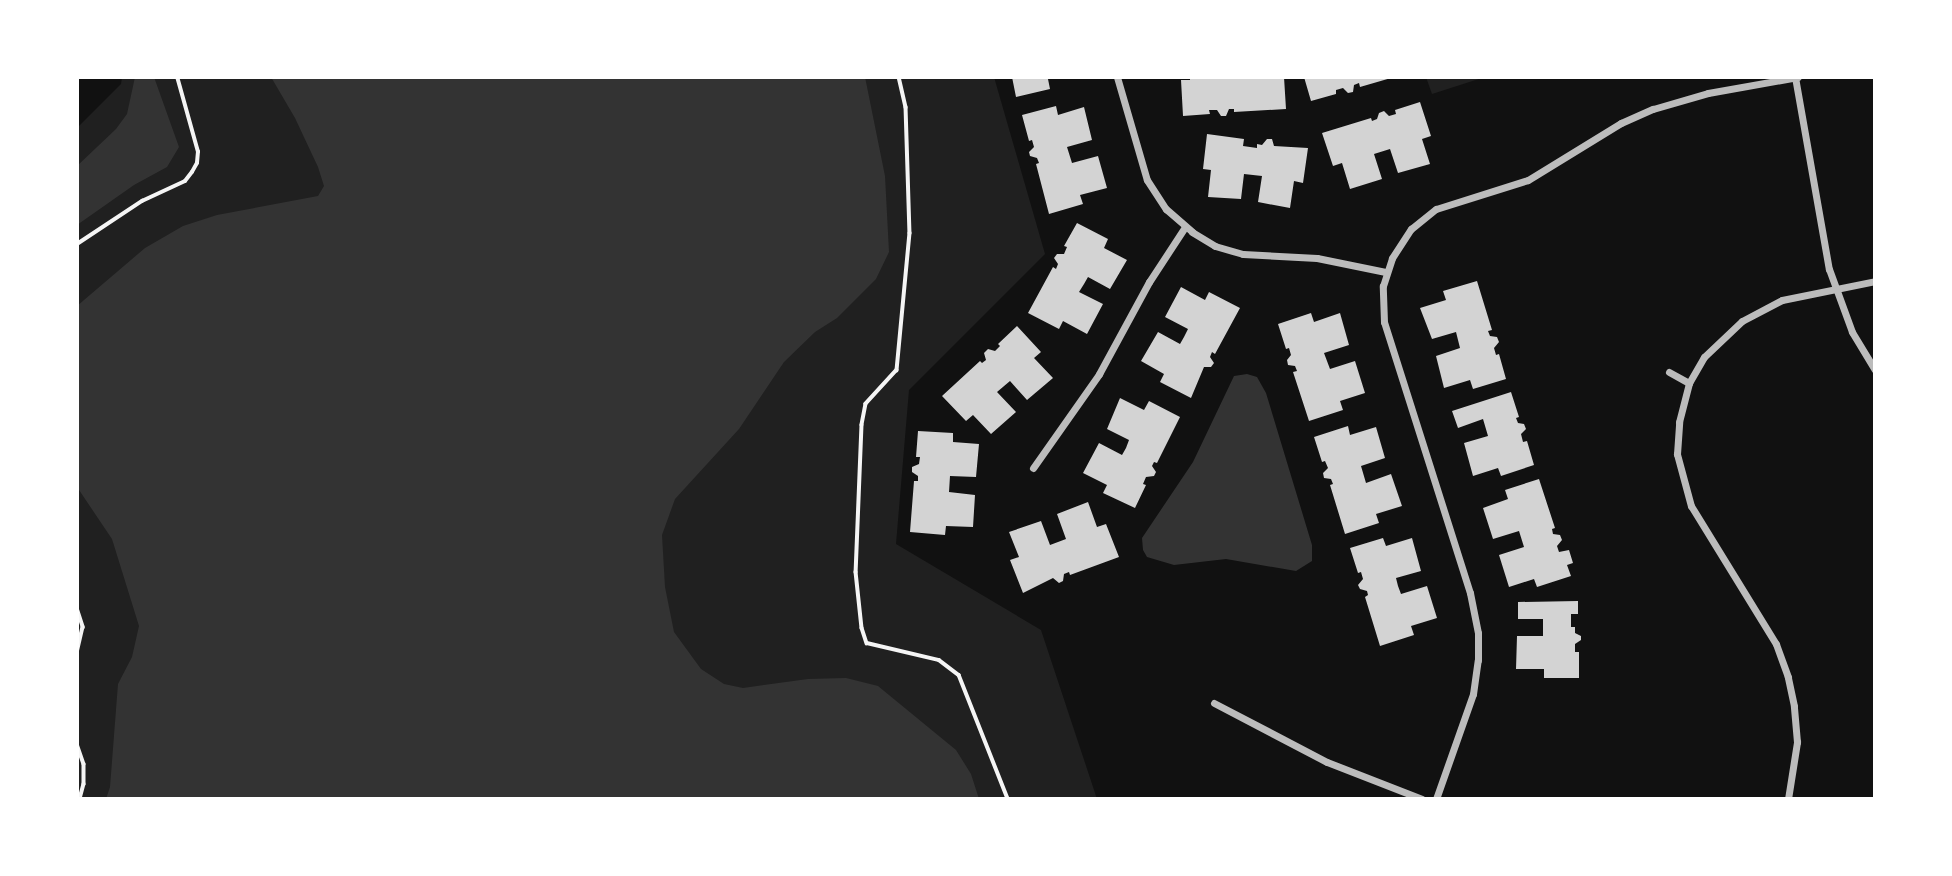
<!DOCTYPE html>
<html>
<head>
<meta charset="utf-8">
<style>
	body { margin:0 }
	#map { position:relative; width:1952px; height:876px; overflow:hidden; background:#111; font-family:Barlow,sans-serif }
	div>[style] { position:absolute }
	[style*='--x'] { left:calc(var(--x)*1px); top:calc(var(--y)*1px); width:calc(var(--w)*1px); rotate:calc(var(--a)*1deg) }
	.green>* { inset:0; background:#202020 }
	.water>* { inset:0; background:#333 }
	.building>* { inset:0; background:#d3d3d3 }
	.path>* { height:3.5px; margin:-1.75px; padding:0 1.75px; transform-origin:1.75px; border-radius:1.75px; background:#f5f5f5 }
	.minor>* { height:7px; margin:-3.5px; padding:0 3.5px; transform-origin:3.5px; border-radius:3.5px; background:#bcbcbc }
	span { translate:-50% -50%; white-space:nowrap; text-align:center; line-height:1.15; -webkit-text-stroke:5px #fff; paint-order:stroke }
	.frame { position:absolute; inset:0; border:79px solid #fff; pointer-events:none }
</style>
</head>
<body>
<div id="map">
	<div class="green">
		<i style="clip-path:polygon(122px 77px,994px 77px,1045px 254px,909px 390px,896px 544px,1041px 630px,1097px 799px,77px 799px,77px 128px,121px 84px)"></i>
		<i style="clip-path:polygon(1426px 77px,1485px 77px,1432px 94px)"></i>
	</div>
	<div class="water">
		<i style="clip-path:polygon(135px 77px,154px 77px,179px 147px,167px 167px,134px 185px,77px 225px,77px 166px,116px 129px,127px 114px)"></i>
		<i style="clip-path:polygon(271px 77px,865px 77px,885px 176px,889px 252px,876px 279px,837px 318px,815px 332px,784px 362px,739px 429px,675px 499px,662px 535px,665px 587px,674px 632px,701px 669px,724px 684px,743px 688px,808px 679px,846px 678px,878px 686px,956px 750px,971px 774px,979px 799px,106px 799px,110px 787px,118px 684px,132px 657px,139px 626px,112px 539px,77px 487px,77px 306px,145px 248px,183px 226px,217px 215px,318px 196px,324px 186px,318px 167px,295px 118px)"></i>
		<i style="clip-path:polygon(1247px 374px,1257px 377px,1266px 393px,1312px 545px,1312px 561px,1296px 571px,1226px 559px,1174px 565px,1147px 557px,1143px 550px,1142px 538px,1193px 462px,1234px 376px)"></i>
	</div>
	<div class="building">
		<i style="clip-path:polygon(1012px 77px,1053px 77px,1054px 78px,1048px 79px,1050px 89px,1016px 97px)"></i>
		<i style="clip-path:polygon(1190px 77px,1284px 77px,1286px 109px,1234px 112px,1234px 109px,1229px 109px,1226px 116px,1221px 116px,1217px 110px,1209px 110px,1210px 114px,1183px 116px,1181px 80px,1190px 80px)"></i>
		<i style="clip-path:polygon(1304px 77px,1390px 77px,1391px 78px,1360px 87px,1359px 83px,1354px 85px,1353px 92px,1348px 93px,1343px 88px,1336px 90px,1336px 94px,1311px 101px)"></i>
		<i style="clip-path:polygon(1420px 102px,1431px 136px,1422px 139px,1430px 164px,1398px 173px,1390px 149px,1374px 154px,1382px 179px,1350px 189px,1342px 163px,1333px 166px,1322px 133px,1371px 118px,1372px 121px,1377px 119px,1379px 113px,1384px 111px,1389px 116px,1396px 114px,1395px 110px)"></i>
		<i style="clip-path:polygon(1056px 106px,1058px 115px,1084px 107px,1092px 140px,1067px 147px,1072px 163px,1098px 156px,1107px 188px,1080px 195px,1083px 204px,1049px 214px,1036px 164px,1039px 163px,1037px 158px,1030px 156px,1029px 152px,1034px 147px,1032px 140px,1029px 141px,1022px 115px)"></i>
		<i style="clip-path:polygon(1207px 134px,1244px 139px,1243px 146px,1257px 148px,1257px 144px,1262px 145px,1267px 139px,1272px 139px,1274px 146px,1308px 148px,1303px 183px,1294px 181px,1290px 208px,1258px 202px,1262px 176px,1244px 174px,1241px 199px,1208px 197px,1211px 170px,1203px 169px)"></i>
		<i style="clip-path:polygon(1077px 223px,1108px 239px,1104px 248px,1127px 260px,1110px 289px,1088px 277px,1084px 284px,1079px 292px,1103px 304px,1087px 334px,1063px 321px,1059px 329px,1028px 313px,1053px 267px,1056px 269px,1058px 264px,1054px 258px,1057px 254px,1064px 254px,1067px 247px,1064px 246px)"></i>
		<i style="clip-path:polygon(1477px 281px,1492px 330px,1488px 331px,1490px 336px,1497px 337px,1499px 342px,1494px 348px,1496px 355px,1499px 354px,1506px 379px,1473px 389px,1470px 380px,1444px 388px,1436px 356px,1460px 348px,1456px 332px,1432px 339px,1420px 308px,1446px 300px,1443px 291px)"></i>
		<i style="clip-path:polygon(1181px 287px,1205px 300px,1209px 292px,1240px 308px,1215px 354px,1212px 352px,1210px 357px,1214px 363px,1211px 367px,1204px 367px,1191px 398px,1160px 382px,1164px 374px,1141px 361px,1158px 332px,1180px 344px,1184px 337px,1188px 329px,1165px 317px)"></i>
		<i style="clip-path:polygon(1311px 313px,1314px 322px,1340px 313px,1349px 345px,1324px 353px,1330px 369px,1355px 361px,1365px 393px,1340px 401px,1343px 410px,1309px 421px,1293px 372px,1297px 371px,1295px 366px,1288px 365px,1287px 360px,1291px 355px,1289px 348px,1286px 349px,1278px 324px)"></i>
		<i style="clip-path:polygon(1017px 326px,1041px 352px,1034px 358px,1053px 378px,1027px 400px,1010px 381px,997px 392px,1016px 412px,991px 434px,973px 415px,966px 421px,942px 396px,980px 361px,982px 363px,986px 360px,984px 353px,988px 349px,995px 351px,1000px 346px,998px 344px)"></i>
		<i style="clip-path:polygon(1511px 392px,1519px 417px,1516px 418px,1518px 423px,1524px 424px,1526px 429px,1521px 434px,1523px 442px,1527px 441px,1534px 465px,1501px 476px,1498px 468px,1473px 476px,1464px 443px,1488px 436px,1483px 419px,1458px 428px,1452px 411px)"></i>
		<i style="clip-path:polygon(1120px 398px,1144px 410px,1149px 401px,1180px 417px,1157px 463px,1154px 462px,1152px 466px,1156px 472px,1154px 476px,1146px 477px,1143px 484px,1146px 485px,1135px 508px,1103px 493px,1107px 485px,1083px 473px,1099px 443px,1122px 455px,1126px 448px,1129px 440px,1107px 429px)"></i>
		<i style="clip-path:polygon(1348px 426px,1350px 435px,1376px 427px,1385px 458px,1361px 466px,1366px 483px,1391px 474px,1402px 506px,1376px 514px,1379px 523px,1345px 534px,1330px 485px,1333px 484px,1331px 479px,1324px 478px,1323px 473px,1328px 468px,1325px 461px,1322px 462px,1314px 437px)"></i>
		<i style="clip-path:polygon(918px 431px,953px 433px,953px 442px,979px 444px,976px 477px,950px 476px,949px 492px,975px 495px,973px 527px,946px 526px,945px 535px,910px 532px,914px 481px,918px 481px,918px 476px,912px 472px,912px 467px,919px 464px,920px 457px,916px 457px)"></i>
		<i style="clip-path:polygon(1539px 479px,1555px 528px,1552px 529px,1553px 534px,1560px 535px,1562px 540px,1557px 546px,1559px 552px,1569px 550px,1573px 563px,1567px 565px,1571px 576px,1537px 587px,1534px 579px,1509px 587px,1499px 555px,1524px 547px,1519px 531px,1493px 539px,1483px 508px,1508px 499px,1505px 490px)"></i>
		<i style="clip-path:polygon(1088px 502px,1097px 527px,1106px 524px,1119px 557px,1070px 575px,1069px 572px,1064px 574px,1063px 581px,1059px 583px,1053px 578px,1023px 593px,1010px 560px,1019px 557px,1009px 532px,1041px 521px,1050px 545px,1066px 539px,1057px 514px)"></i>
		<i style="clip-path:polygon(1383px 538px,1386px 546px,1412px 538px,1421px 571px,1396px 578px,1398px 586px,1401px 594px,1427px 586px,1437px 618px,1411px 626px,1414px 635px,1380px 646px,1365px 597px,1368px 595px,1367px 591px,1360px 589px,1358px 585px,1363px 579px,1361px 572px,1358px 573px,1350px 548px)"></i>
		<i style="clip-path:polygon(1578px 601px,1578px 614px,1571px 614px,1571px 627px,1575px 627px,1575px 633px,1581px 636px,1581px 640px,1575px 644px,1575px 652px,1579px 652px,1579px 678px,1544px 678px,1544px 669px,1516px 669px,1517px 636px,1543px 636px,1543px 619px,1518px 619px,1518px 602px)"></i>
	</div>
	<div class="path">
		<i style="--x:899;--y:77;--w:31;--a:77"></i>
		<i style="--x:906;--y:107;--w:126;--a:88.2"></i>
		<i style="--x:910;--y:233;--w:138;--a:95.4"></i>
		<i style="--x:897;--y:370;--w:46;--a:132.4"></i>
		<i style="--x:866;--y:404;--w:21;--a:101"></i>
		<i style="--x:862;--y:425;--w:147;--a:92.3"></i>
		<i style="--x:856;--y:572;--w:56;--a:83.9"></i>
		<i style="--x:862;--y:628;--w:16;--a:72"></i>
		<i style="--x:867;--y:643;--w:74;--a:13.3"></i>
		<i style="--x:939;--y:660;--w:25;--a:37"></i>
		<i style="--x:959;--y:675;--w:133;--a:68.4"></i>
		<i style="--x:77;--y:244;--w:78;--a:-33.5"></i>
		<i style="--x:142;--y:201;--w:47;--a:-24.9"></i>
		<i style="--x:185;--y:181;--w:11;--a:-52"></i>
		<i style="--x:192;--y:172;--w:10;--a:-61"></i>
		<i style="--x:197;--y:163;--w:11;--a:-85"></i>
		<i style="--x:198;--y:152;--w:78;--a:-105.6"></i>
		<i style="--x:77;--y:608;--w:20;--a:72"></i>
		<i style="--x:83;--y:627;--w:27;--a:103"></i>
		<i style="--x:77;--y:744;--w:21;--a:71"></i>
		<i style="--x:84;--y:764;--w:20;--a:90"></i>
		<i style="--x:84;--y:784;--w:16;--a:105"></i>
	</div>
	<div class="minor">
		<i style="--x:1117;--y:77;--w:107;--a:73.8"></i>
		<i style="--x:1147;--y:180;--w:35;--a:57"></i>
		<i style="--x:1166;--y:209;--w:35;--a:41"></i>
		<i style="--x:1192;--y:232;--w:27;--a:31"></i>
		<i style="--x:1215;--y:246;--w:29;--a:16"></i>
		<i style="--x:1243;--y:254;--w:74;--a:3.1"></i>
		<i style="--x:1317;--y:258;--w:70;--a:11.5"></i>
		<i style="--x:1795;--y:77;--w:195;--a:80"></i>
		<i style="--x:1829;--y:269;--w:67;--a:69.9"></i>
		<i style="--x:1852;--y:332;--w:44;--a:58.8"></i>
		<i style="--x:1669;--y:372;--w:23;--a:29"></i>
		<i style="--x:1033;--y:468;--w:115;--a:-54.9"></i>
		<i style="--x:1099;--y:374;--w:105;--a:-61.5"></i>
		<i style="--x:1149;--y:282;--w:66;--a:-56.8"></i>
		<i style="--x:1214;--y:703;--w:127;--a:27.6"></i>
		<i style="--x:1327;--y:762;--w:102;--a:21.3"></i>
		<i style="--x:1436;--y:799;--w:111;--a:-70.6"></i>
		<i style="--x:1473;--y:694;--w:34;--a:-82"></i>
		<i style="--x:1478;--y:660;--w:27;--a:-90"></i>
		<i style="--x:1478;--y:633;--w:41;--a:-101.3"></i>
		<i style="--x:1470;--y:593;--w:284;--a:-107.6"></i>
		<i style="--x:1384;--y:322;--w:36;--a:-92"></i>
		<i style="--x:1383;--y:286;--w:29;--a:-72"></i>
		<i style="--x:1392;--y:258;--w:35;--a:-57"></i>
		<i style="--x:1411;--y:229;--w:32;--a:-39"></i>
		<i style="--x:1436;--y:209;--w:96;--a:-17.5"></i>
		<i style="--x:1528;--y:180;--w:109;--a:-31.5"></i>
		<i style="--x:1621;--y:123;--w:35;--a:-24"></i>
		<i style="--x:1653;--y:109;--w:57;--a:-16.2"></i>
		<i style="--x:1708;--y:93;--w:91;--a:-10.1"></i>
		<i style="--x:1788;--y:799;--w:58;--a:-81"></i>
		<i style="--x:1797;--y:742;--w:36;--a:-95"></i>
		<i style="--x:1794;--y:706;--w:30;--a:-102"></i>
		<i style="--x:1788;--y:677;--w:35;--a:-110"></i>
		<i style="--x:1776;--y:644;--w:162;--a:-121.6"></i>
		<i style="--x:1691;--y:506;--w:54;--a:-105.1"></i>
		<i style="--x:1677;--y:454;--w:32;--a:-86"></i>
		<i style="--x:1679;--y:422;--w:40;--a:-75.6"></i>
		<i style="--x:1689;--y:383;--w:30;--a:-60"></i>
		<i style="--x:1704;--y:357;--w:52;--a:-43.5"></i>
		<i style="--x:1742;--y:321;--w:45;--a:-27.7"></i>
		<i style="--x:1782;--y:300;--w:95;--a:-11.5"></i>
	</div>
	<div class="frame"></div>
</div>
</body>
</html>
